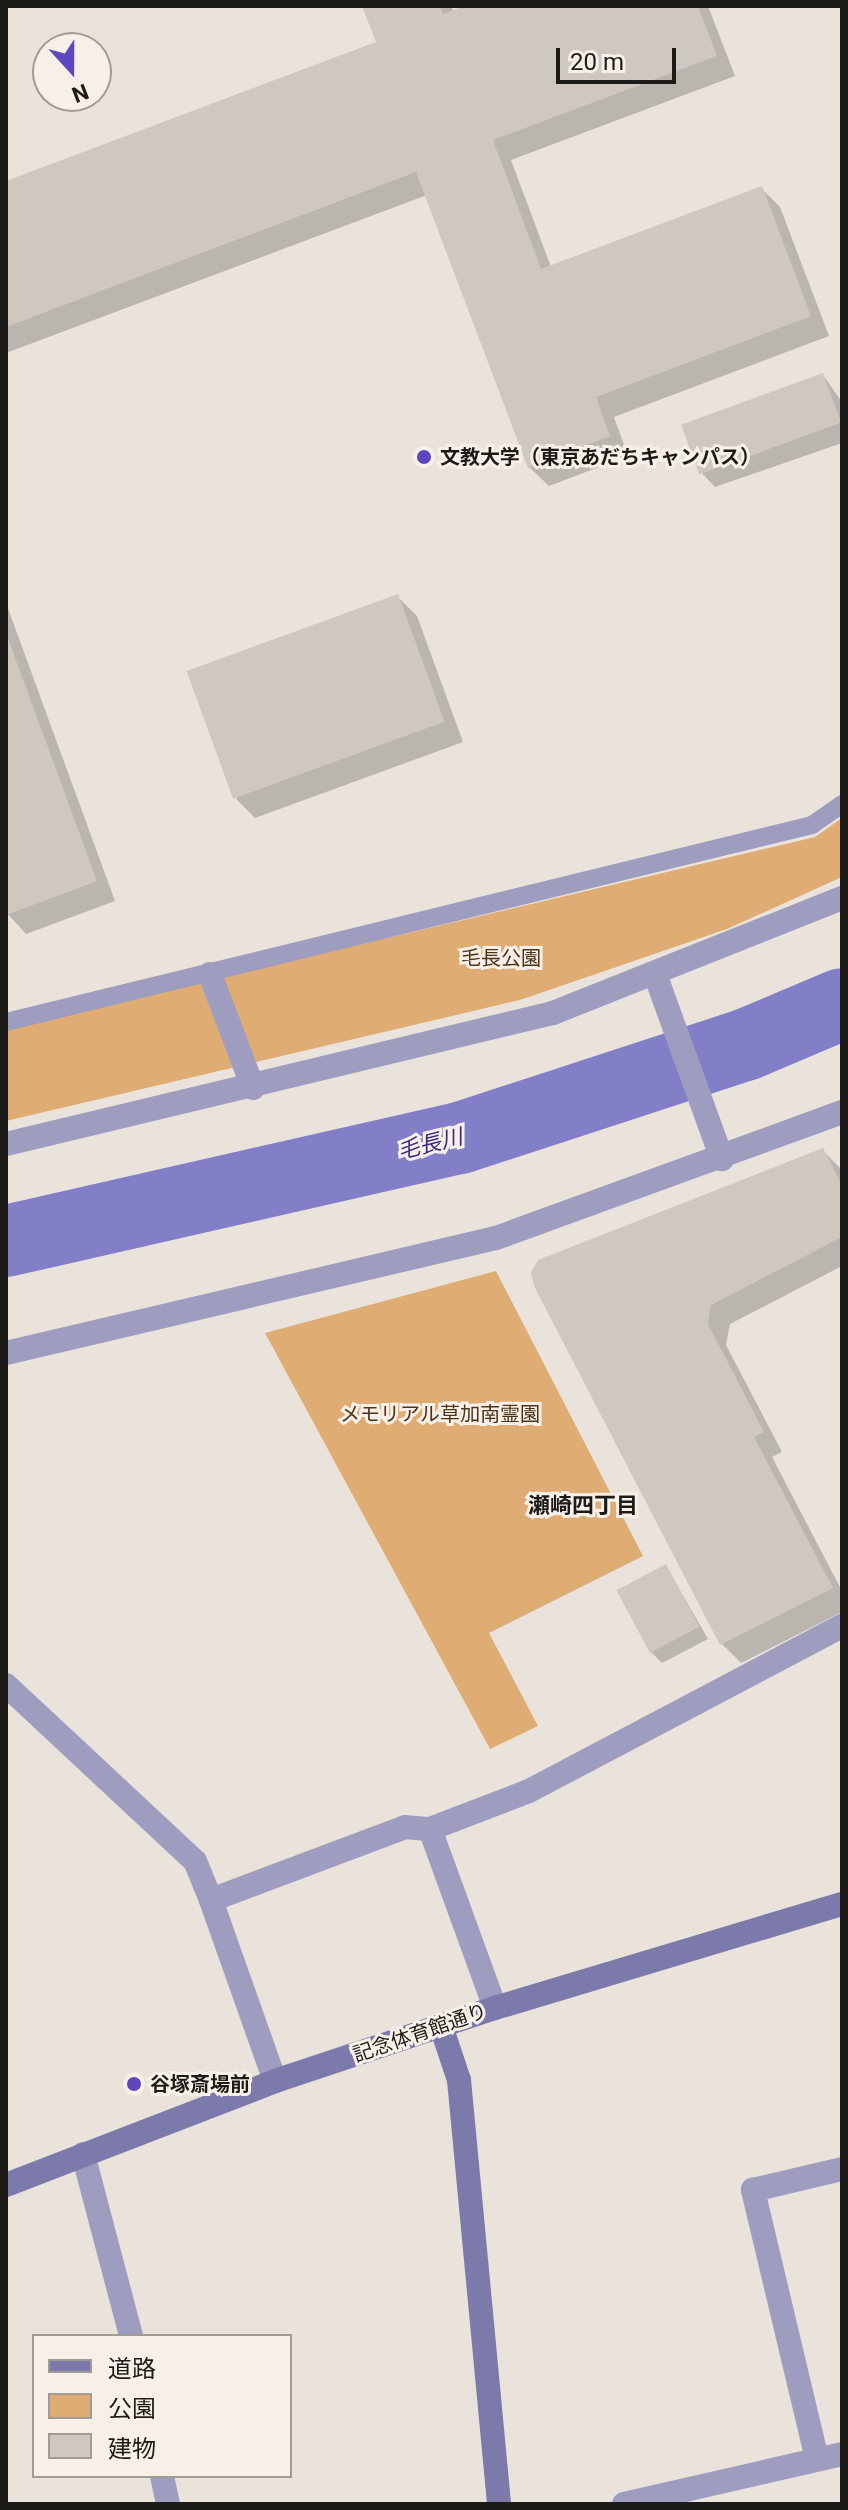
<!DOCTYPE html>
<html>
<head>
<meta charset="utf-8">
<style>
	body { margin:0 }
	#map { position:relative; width:848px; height:2510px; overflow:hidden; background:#eae3dc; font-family:Roboto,"Noto Sans JP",sans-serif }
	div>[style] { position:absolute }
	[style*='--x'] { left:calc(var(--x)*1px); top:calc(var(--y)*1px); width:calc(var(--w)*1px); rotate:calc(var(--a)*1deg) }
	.green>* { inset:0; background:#dfad73 }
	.shadow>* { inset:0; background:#0003 }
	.river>* { height:72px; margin:-36px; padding:0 36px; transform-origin:36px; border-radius:36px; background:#837ec8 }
	.building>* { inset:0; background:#cec8c0; transform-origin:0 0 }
	.lane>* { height:18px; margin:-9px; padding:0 9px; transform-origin:9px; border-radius:9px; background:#9e9dbf }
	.street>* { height:24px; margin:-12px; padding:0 12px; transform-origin:12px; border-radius:12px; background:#9e9dbf }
	.secondary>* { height:24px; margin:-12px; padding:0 12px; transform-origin:12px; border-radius:12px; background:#7c7aab }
	.dots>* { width:22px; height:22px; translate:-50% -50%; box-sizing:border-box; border:4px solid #f7f0e9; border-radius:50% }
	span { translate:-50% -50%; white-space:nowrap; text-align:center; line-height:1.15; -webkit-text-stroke:6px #f7f0e9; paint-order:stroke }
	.poi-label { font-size:20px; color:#1d1b18; font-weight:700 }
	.left { translate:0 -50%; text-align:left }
	.park-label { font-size:20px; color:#4c3416 }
	.street-label { font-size:20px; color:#1d1b18 }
	.water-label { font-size:22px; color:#39277e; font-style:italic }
	.neighbourhood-label { font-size:22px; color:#1d1b18; font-weight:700 }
	.frame { position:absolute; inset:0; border:8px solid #1d1b18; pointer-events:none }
	.legend { position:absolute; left:32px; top:2334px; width:260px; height:144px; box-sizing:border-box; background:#f7f0e9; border:2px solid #a09b95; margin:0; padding:10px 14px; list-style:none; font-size:24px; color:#1d1b18 }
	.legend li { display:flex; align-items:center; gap:16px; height:40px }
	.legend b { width:40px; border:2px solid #a09b95 }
	.north { position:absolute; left:32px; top:32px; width:80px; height:80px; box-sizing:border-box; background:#f7f0e9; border:2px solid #a09b95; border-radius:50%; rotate:159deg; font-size:22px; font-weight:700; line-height:32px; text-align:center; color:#1d1b18 }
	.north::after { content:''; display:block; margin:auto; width:28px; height:36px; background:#5d47c0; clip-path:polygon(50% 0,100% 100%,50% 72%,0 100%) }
	.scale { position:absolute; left:556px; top:48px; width:120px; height:36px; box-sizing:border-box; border:4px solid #1d1b18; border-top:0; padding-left:10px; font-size:24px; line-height:28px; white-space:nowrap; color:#1d1b18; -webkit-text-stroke:6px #f7f0e9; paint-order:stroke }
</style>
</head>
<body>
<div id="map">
	<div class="green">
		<i style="clip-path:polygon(842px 818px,842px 877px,727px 929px,520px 1000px,6px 1121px,6px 1028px,815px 837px)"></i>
		<i style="clip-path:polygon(496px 1271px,643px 1556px,489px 1633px,538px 1726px,490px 1749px,265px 1333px)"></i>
	</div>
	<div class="shadow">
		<i style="clip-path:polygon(365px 6px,451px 6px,454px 12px,470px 6px,708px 6px,735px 76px,511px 160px,551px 267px,761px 188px,780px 207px,829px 336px,614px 417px,628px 456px,549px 486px,529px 467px,427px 195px,6px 353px,6px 184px,378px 43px)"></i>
		<i style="clip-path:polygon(823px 375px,842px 402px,842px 443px,715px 487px,700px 471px)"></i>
		<i style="clip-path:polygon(397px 596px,417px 616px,463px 742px,255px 818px,236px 799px)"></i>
		<i style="clip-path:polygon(6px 603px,115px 901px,26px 934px,6px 912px)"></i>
		<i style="clip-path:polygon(823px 1151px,842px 1170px,842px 1266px,730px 1324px,726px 1345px,782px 1452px,772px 1457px,842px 1591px,842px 1612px,741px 1663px,722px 1644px,536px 1286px)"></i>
		<i style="clip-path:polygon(666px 1566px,708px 1639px,662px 1663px,651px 1652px)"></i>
	</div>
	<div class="river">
		<i style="--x:6;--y:1241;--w:466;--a:-12.8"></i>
		<i style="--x:460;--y:1138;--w:300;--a:-18.1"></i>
		<i style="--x:745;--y:1045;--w:105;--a:-22.9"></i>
	</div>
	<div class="building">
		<i style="clip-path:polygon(362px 6px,440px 6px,443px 14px,465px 6px,698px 6px,717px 56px,493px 140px,541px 269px,762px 186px,811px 316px,596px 397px,610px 436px,528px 468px,416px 172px,6px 327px,6px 181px,376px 42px)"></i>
		<i style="left:823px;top:373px;width:53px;height:151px;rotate:70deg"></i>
		<i style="left:398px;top:594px;width:136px;height:225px;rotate:70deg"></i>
		<i style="clip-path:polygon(6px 633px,97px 881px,6px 915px)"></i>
		<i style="clip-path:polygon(823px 1148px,842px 1185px,842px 1237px,711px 1305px,708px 1324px,764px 1432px,754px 1437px,833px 1588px,720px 1645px,534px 1286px,531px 1272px,538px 1260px)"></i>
		<i style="left:666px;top:1564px;width:71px;height:56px;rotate:62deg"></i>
	</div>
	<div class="lane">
		<i style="--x:6;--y:1022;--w:830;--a:-13.73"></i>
		<i style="--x:812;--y:825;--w:37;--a:-35"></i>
	</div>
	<div class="street">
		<i style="--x:210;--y:974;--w:122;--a:69.3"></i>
		<i style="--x:655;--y:974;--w:197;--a:70.1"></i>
		<i style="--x:6;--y:1144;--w:562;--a:-13.47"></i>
		<i style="--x:553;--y:1013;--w:311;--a:-21.7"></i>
		<i style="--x:6;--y:1353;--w:503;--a:-13.21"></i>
		<i style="--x:496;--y:1238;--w:368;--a:-20"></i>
		<i style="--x:6;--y:1685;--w:258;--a:43"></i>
		<i style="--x:195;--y:1861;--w:42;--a:67.7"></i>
		<i style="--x:430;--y:1829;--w:106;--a:-21"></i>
		<i style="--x:529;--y:1791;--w:354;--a:-27.8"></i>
		<i style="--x:275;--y:2081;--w:192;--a:-109.5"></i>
		<i style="--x:211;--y:1900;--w:207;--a:-20.6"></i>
		<i style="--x:405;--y:1827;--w:25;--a:5"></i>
		<i style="--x:430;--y:1829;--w:190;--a:70"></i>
		<i style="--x:83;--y:2154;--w:188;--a:75.2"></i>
		<i style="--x:817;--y:2459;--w:277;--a:-103.4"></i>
		<i style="--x:753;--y:2190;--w:91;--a:-13.3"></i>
		<i style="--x:162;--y:2476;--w:29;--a:78"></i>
		<i style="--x:624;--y:2504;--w:224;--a:-12.9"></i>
	</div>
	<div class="secondary">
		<i style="--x:441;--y:2026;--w:57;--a:71.6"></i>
		<i style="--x:459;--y:2080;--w:426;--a:84.6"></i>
		<i style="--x:6;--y:2185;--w:288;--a:-21.1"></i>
		<i style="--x:275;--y:2081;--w:232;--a:-18.4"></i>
		<i style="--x:495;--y:2008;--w:362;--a:-16.7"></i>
	</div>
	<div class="dots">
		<i style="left:424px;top:457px;background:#5d47c0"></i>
		<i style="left:134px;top:2084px;background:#5d47c0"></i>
	</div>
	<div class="poi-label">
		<span class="left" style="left:440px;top:457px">文教大学（東京あだちキャンパス）</span>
		<span class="left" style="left:150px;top:2084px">谷塚斎場前</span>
	</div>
	<div class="park-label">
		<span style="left:501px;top:958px">毛長公園</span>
		<span style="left:440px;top:1414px">メモリアル草加南霊園</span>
	</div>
	<div class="street-label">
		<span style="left:420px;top:2033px;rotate:-19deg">記念体育館通り</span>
	</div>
	<div class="water-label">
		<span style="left:430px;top:1144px;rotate:-14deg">毛長川</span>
	</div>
	<div class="neighbourhood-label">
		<span style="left:583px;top:1506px">瀬崎四丁目</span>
	</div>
	<div class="frame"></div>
	<ul class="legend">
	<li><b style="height:10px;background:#7c7aab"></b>道路</li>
	<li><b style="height:22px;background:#dfad73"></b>公園</li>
	<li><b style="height:22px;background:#cec8c0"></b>建物</li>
	</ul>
	<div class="north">N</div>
	<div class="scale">20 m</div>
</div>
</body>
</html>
